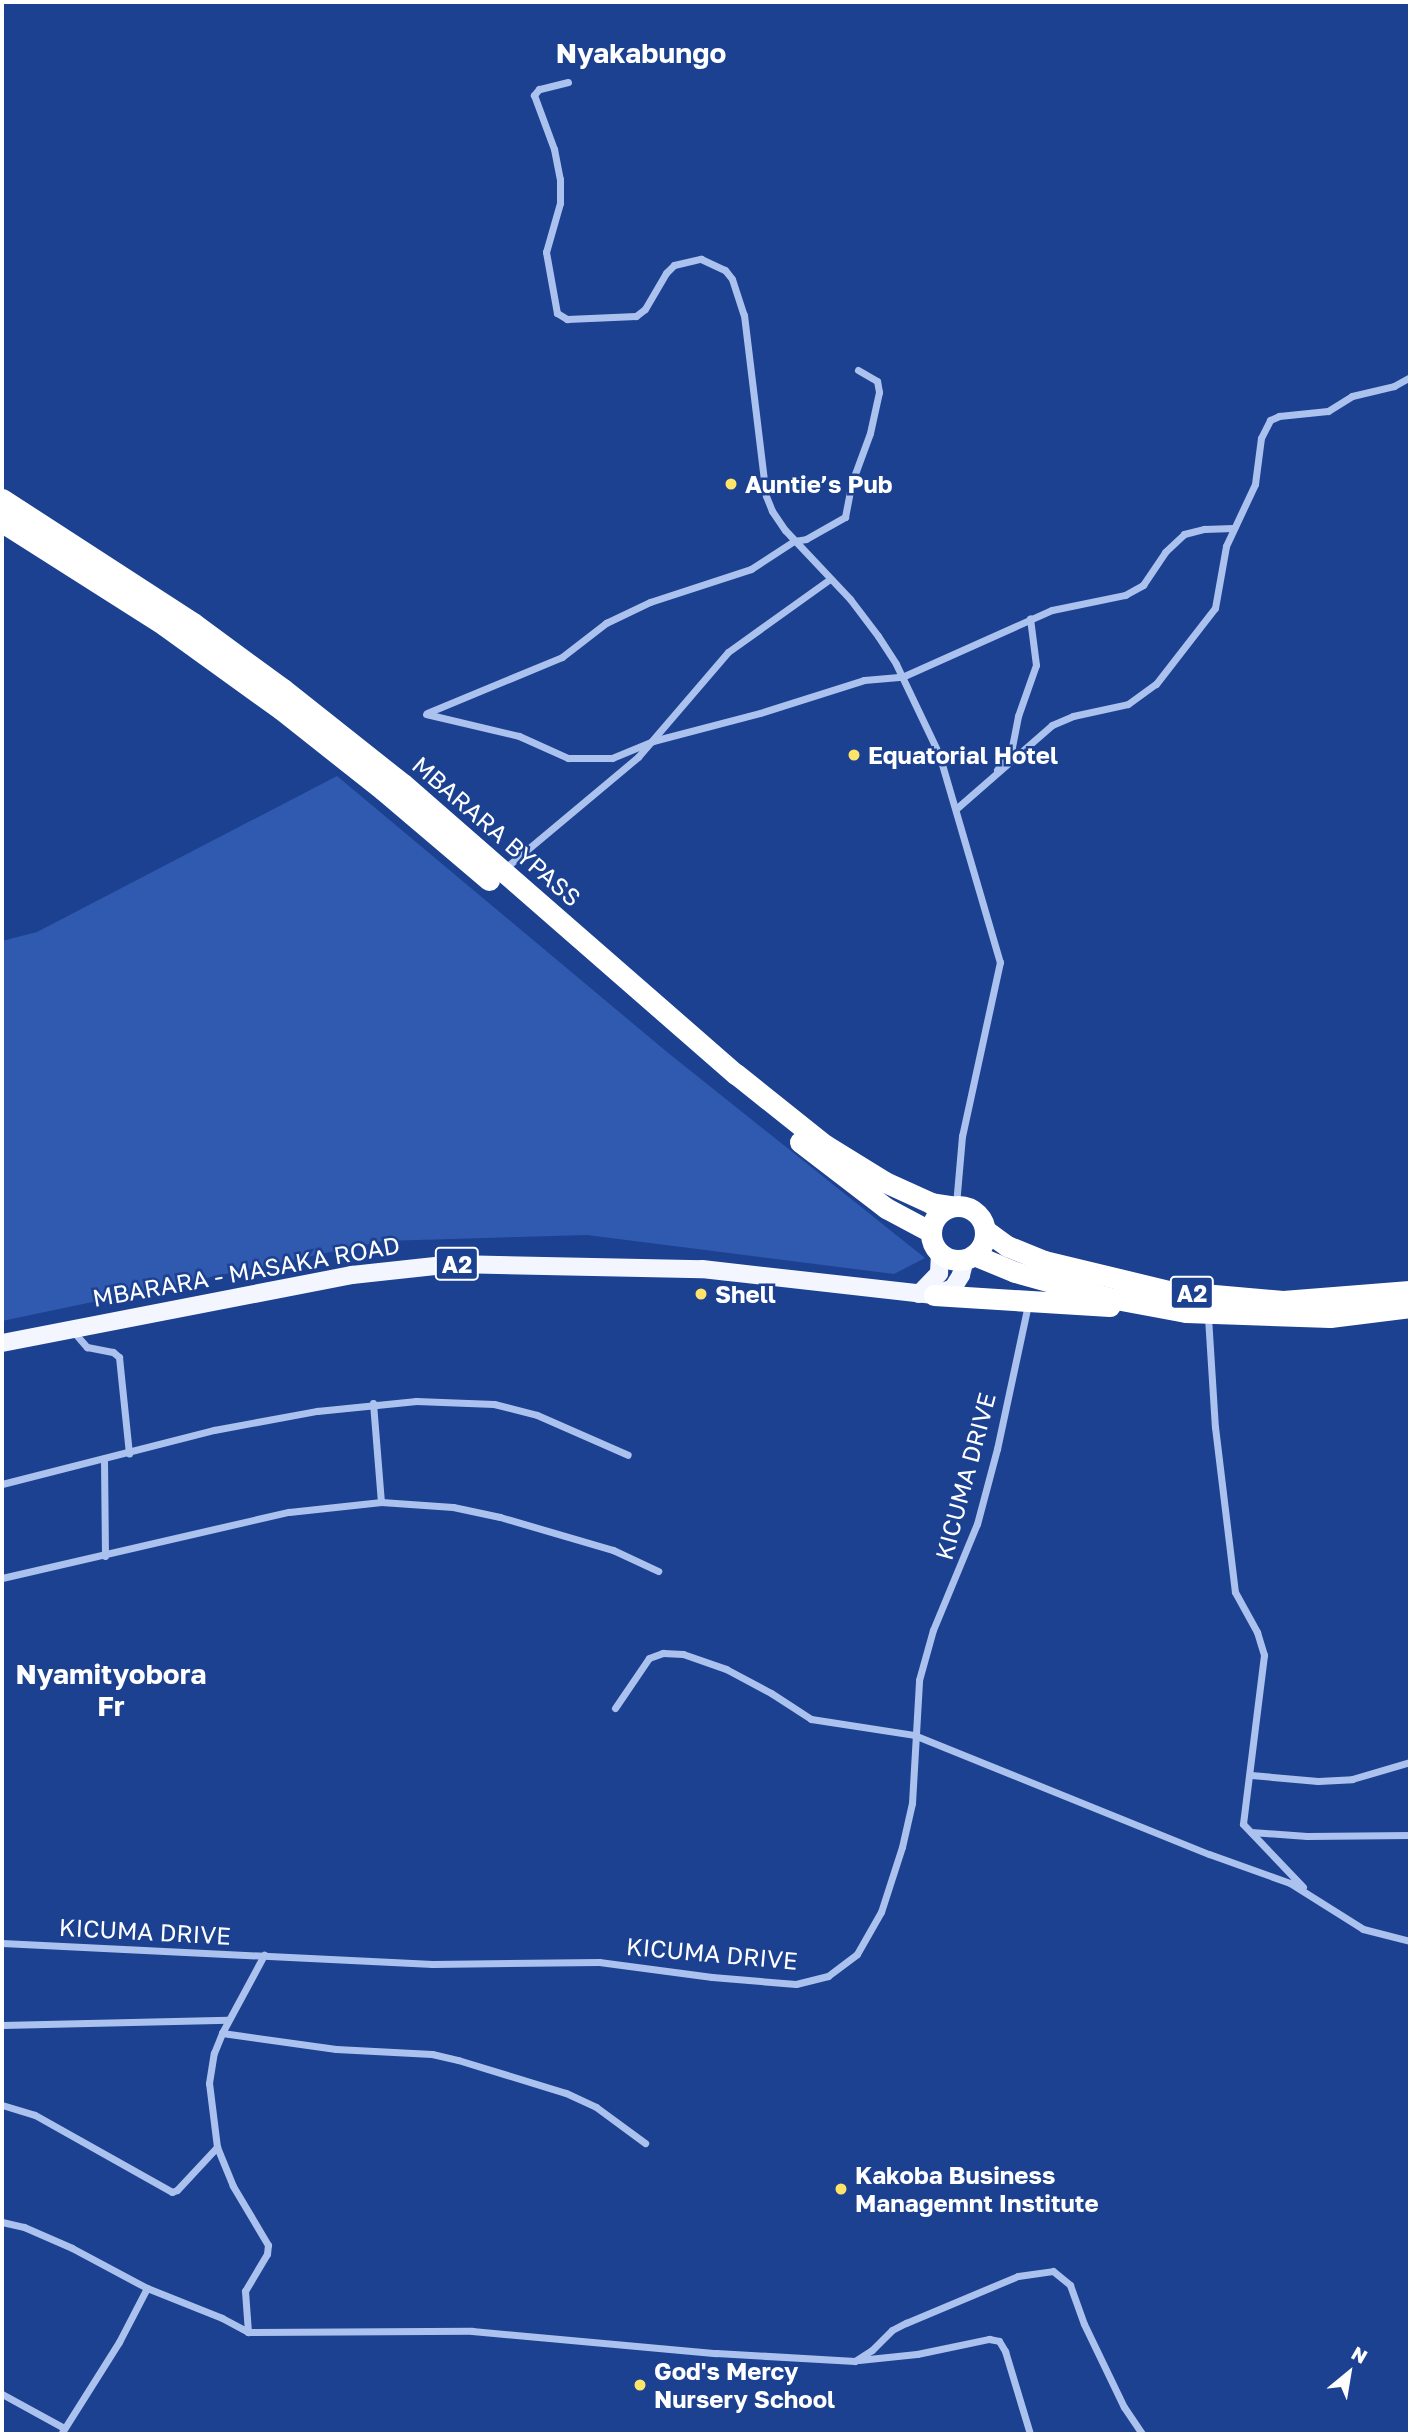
<!DOCTYPE html>
<html>
<head>
<meta charset="utf-8">
<style>
	body { margin:0 }
	#map { position:relative; width:1412px; height:2436px; overflow:hidden; background:#1c4191; font-family:"Golos Text",sans-serif }
	div>[style] { position:absolute }
	[style*='--x'] { left:calc(var(--x)*1px); top:calc(var(--y)*1px); width:calc(var(--w)*1px); rotate:calc(var(--a)*1deg) }
	.green>* { inset:0; background:#2f5aaf }
	.street>* { height:7px; margin:-3.5px; padding:0 3.5px; transform-origin:3.5px; border-radius:3.5px; background:#acc2ee }
	.primary>* { height:18px; margin:-9px; padding:0 9px; transform-origin:9px; border-radius:9px; background:#f3f6ff }
	.highway>* { height:21px; margin:-10.5px; padding:0 10.5px; transform-origin:10.5px; border-radius:10.5px; background:#fff }
	.highway>.ring { margin:-10.5px; padding:0; box-sizing:content-box; background:none; border:21px solid #fff; border-radius:50% }
	.dots>* { width:19px; height:19px; translate:-50% -50%; box-sizing:border-box; border:4px solid #1c4191; border-radius:50% }
	span { translate:-50% -50%; white-space:nowrap; text-align:center; line-height:1.15; -webkit-text-stroke:5px #1c4191; paint-order:stroke }
	.shield-label span { padding:2px 5px; background:#1c4191; border:2px solid; border-radius:5px; -webkit-text-stroke-width:0 }
	.shield-label { font-size:23px; color:#fff; font-weight:700 }
	.poi-label { font-size:24px; color:#fff; font-weight:700 }
	.left { translate:0 -50%; text-align:left }
	.street-label { font-size:24px; color:#fff }
	.quarter-label { font-size:28px; color:#fff; font-weight:700 }
	.frame { position:absolute; inset:0; border:4px solid #fff; pointer-events:none }
	.north { position:absolute; left:1314px; top:2338px; width:70px; height:70px; -webkit-text-stroke:5px #1c4191; paint-order:stroke; rotate:30deg; font-size:19px; font-weight:700; line-height:28px; text-align:center; color:#fff }
	.north::after { content:''; display:block; margin:auto; width:24px; height:32px; background:#fff; clip-path:polygon(50% 0,100% 100%,50% 72%,0 100%) }
</style>
</head>
<body>
<div id="map">
	<div class="green">
		<i style="clip-path:polygon(337px 776px,667px 1052px,925px 1258px,894px 1274px,587px 1235px,383px 1241px,2px 1321px,2px 941px,37px 932px)"></i>
	</div>
	<div class="street">
		<i style="--x:568;--y:82;--w:30;--a:166"></i>
		<i style="--x:539;--y:89;--w:8;--a:130"></i>
		<i style="--x:534;--y:95;--w:58;--a:69.7"></i>
		<i style="--x:554;--y:149;--w:31;--a:79"></i>
		<i style="--x:560;--y:179;--w:24;--a:90"></i>
		<i style="--x:560;--y:203;--w:51;--a:105.9"></i>
		<i style="--x:546;--y:252;--w:62;--a:79.8"></i>
		<i style="--x:557;--y:313;--w:12;--a:31"></i>
		<i style="--x:567;--y:319;--w:69;--a:-2.5"></i>
		<i style="--x:636;--y:316;--w:11;--a:-38"></i>
		<i style="--x:645;--y:309;--w:42;--a:-59.7"></i>
		<i style="--x:666;--y:273;--w:11;--a:-45"></i>
		<i style="--x:674;--y:265;--w:28;--a:-13"></i>
		<i style="--x:701;--y:259;--w:26;--a:25"></i>
		<i style="--x:725;--y:270;--w:11;--a:52"></i>
		<i style="--x:732;--y:279;--w:38;--a:72"></i>
		<i style="--x:744;--y:315;--w:182;--a:83.1"></i>
		<i style="--x:766;--y:496;--w:16;--a:68"></i>
		<i style="--x:772;--y:511;--w:23;--a:56"></i>
		<i style="--x:785;--y:530;--w:95;--a:46.7"></i>
		<i style="--x:850;--y:599;--w:46;--a:52.9"></i>
		<i style="--x:878;--y:636;--w:33;--a:57"></i>
		<i style="--x:896;--y:664;--w:100;--a:64.5"></i>
		<i style="--x:939;--y:754;--w:217;--a:73.7"></i>
		<i style="--x:1000;--y:962;--w:178;--a:102.3"></i>
		<i style="--x:962;--y:1136;--w:69;--a:95"></i>
		<i style="--x:427;--y:713;--w:146;--a:-22.5"></i>
		<i style="--x:562;--y:657;--w:56;--a:-37.7"></i>
		<i style="--x:606;--y:623;--w:49;--a:-25.5"></i>
		<i style="--x:650;--y:602;--w:106;--a:-18.1"></i>
		<i style="--x:751;--y:569;--w:51;--a:-33.1"></i>
		<i style="--x:794;--y:541;--w:12;--a:-9"></i>
		<i style="--x:806;--y:539;--w:45;--a:-29.4"></i>
		<i style="--x:845;--y:517;--w:36;--a:-79"></i>
		<i style="--x:852;--y:482;--w:52;--a:-69.8"></i>
		<i style="--x:870;--y:433;--w:42;--a:-77.6"></i>
		<i style="--x:879;--y:392;--w:11;--a:-100"></i>
		<i style="--x:877;--y:381;--w:22;--a:-150"></i>
		<i style="--x:426;--y:714;--w:96;--a:13.3"></i>
		<i style="--x:519;--y:736;--w:54;--a:24.2"></i>
		<i style="--x:568;--y:758;--w:44;--a:0"></i>
		<i style="--x:612;--y:758;--w:44;--a:-22.5"></i>
		<i style="--x:653;--y:741;--w:111;--a:-14.7"></i>
		<i style="--x:760;--y:713;--w:109;--a:-17.6"></i>
		<i style="--x:864;--y:680;--w:38;--a:-5"></i>
		<i style="--x:902;--y:677;--w:164;--a:-24.1"></i>
		<i style="--x:1052;--y:610;--w:75;--a:-11.6"></i>
		<i style="--x:1125;--y:595;--w:21;--a:-29"></i>
		<i style="--x:1143;--y:585;--w:40;--a:-56"></i>
		<i style="--x:1165;--y:552;--w:26;--a:-43"></i>
		<i style="--x:1184;--y:534;--w:21;--a:-14"></i>
		<i style="--x:1204;--y:529;--w:29;--a:-2"></i>
		<i style="--x:997;--y:770;--w:27;--a:-57"></i>
		<i style="--x:1012;--y:747;--w:32;--a:-79"></i>
		<i style="--x:1018;--y:716;--w:54;--a:-70.6"></i>
		<i style="--x:1036;--y:665;--w:47;--a:-97.3"></i>
		<i style="--x:957;--y:808;--w:126;--a:-41.1"></i>
		<i style="--x:1052;--y:725;--w:23;--a:-23"></i>
		<i style="--x:1073;--y:716;--w:56;--a:-12.3"></i>
		<i style="--x:1128;--y:704;--w:34;--a:-36"></i>
		<i style="--x:1156;--y:684;--w:96;--a:-52.2"></i>
		<i style="--x:1215;--y:608;--w:63;--a:-79.9"></i>
		<i style="--x:1226;--y:546;--w:68;--a:-64.9"></i>
		<i style="--x:1255;--y:484;--w:46;--a:-82.6"></i>
		<i style="--x:1261;--y:438;--w:20;--a:-63"></i>
		<i style="--x:1270;--y:420;--w:10;--a:-24"></i>
		<i style="--x:1279;--y:416;--w:49;--a:-5.8"></i>
		<i style="--x:1328;--y:411;--w:28;--a:-32"></i>
		<i style="--x:1352;--y:396;--w:43;--a:-13.4"></i>
		<i style="--x:1394;--y:386;--w:18;--a:-29"></i>
		<i style="--x:504;--y:869;--w:175;--a:-39.9"></i>
		<i style="--x:638;--y:757;--w:138;--a:-49.4"></i>
		<i style="--x:728;--y:652;--w:125;--a:-35.6"></i>
		<i style="--x:1208;--y:1317;--w:110;--a:86.4"></i>
		<i style="--x:1215;--y:1427;--w:166;--a:83.1"></i>
		<i style="--x:1235;--y:1592;--w:46;--a:61.2"></i>
		<i style="--x:1257;--y:1632;--w:24;--a:73"></i>
		<i style="--x:1264;--y:1655;--w:170;--a:97.1"></i>
		<i style="--x:1243;--y:1824;--w:87;--a:46.4"></i>
		<i style="--x:72;--y:1330;--w:23;--a:49"></i>
		<i style="--x:87;--y:1347;--w:26;--a:11"></i>
		<i style="--x:113;--y:1352;--w:8;--a:40"></i>
		<i style="--x:119;--y:1357;--w:97;--a:84.1"></i>
		<i style="--x:373;--y:1403;--w:99;--a:85.4"></i>
		<i style="--x:104;--y:1460;--w:96;--a:89.4"></i>
		<i style="--x:2;--y:1484;--w:219;--a:-14.3"></i>
		<i style="--x:214;--y:1430;--w:105;--a:-10.5"></i>
		<i style="--x:317;--y:1411;--w:100;--a:-5.8"></i>
		<i style="--x:416;--y:1401;--w:78;--a:2.2"></i>
		<i style="--x:494;--y:1404;--w:44;--a:14.3"></i>
		<i style="--x:537;--y:1415;--w:99;--a:23.7"></i>
		<i style="--x:2;--y:1578;--w:294;--a:-13"></i>
		<i style="--x:289;--y:1512;--w:93;--a:-6.2"></i>
		<i style="--x:381;--y:1502;--w:72;--a:4"></i>
		<i style="--x:453;--y:1507;--w:48;--a:12"></i>
		<i style="--x:500;--y:1517;--w:118;--a:16.3"></i>
		<i style="--x:613;--y:1550;--w:50;--a:25"></i>
		<i style="--x:615;--y:1708;--w:60;--a:-55.8"></i>
		<i style="--x:649;--y:1658;--w:15;--a:-20"></i>
		<i style="--x:663;--y:1653;--w:20;--a:3"></i>
		<i style="--x:683;--y:1654;--w:46;--a:19.2"></i>
		<i style="--x:726;--y:1669;--w:51;--a:28.1"></i>
		<i style="--x:771;--y:1693;--w:48;--a:33"></i>
		<i style="--x:811;--y:1719;--w:104;--a:8.8"></i>
		<i style="--x:914;--y:1735;--w:318;--a:22"></i>
		<i style="--x:1209;--y:1854;--w:86;--a:19.7"></i>
		<i style="--x:1290;--y:1883;--w:86;--a:32.2"></i>
		<i style="--x:1363;--y:1929;--w:49;--a:14.3"></i>
		<i style="--x:1251;--y:1775;--w:67;--a:5.1"></i>
		<i style="--x:1318;--y:1781;--w:34;--a:-3"></i>
		<i style="--x:1352;--y:1779;--w:60;--a:-16.3"></i>
		<i style="--x:1251;--y:1832;--w:56;--a:4.1"></i>
		<i style="--x:1307;--y:1836;--w:103;--a:-0.6"></i>
		<i style="--x:2;--y:1943;--w:431;--a:2.8"></i>
		<i style="--x:432;--y:1964;--w:167;--a:-0.7"></i>
		<i style="--x:599;--y:1962;--w:114;--a:7.6"></i>
		<i style="--x:712;--y:1977;--w:84;--a:4.8"></i>
		<i style="--x:796;--y:1984;--w:33;--a:-14"></i>
		<i style="--x:828;--y:1976;--w:36;--a:-37"></i>
		<i style="--x:857;--y:1954;--w:48;--a:-60.3"></i>
		<i style="--x:881;--y:1912;--w:68;--a:-72.1"></i>
		<i style="--x:902;--y:1847;--w:45;--a:-77.2"></i>
		<i style="--x:912;--y:1803;--w:123;--a:-86.7"></i>
		<i style="--x:919;--y:1680;--w:52;--a:-74.4"></i>
		<i style="--x:933;--y:1630;--w:115;--a:-67.5"></i>
		<i style="--x:977;--y:1524;--w:78;--a:-75.1"></i>
		<i style="--x:997;--y:1449;--w:148;--a:-77.9"></i>
		<i style="--x:2;--y:2025;--w:226;--a:-1.3"></i>
		<i style="--x:222;--y:2033;--w:115;--a:8"></i>
		<i style="--x:336;--y:2049;--w:96;--a:3"></i>
		<i style="--x:432;--y:2054;--w:27;--a:13"></i>
		<i style="--x:458;--y:2060;--w:113;--a:17"></i>
		<i style="--x:566;--y:2093;--w:33;--a:25"></i>
		<i style="--x:596;--y:2107;--w:61;--a:36.3"></i>
		<i style="--x:2;--y:2105;--w:34;--a:17"></i>
		<i style="--x:35;--y:2115;--w:157;--a:29.3"></i>
		<i style="--x:172;--y:2192;--w:5;--a:-22"></i>
		<i style="--x:177;--y:2190;--w:59;--a:-47.1"></i>
		<i style="--x:2;--y:2222;--w:23;--a:13"></i>
		<i style="--x:24;--y:2227;--w:52;--a:23.6"></i>
		<i style="--x:72;--y:2248;--w:85;--a:28.1"></i>
		<i style="--x:147;--y:2288;--w:81;--a:21.8"></i>
		<i style="--x:222;--y:2318;--w:30;--a:28"></i>
		<i style="--x:248;--y:2332;--w:224;--a:-0.3"></i>
		<i style="--x:472;--y:2331;--w:245;--a:5.2"></i>
		<i style="--x:716;--y:2353;--w:139;--a:3.3"></i>
		<i style="--x:855;--y:2361;--w:20;--a:-33"></i>
		<i style="--x:872;--y:2350;--w:28;--a:-45"></i>
		<i style="--x:892;--y:2330;--w:16;--a:-27"></i>
		<i style="--x:906;--y:2323;--w:121;--a:-22.8"></i>
		<i style="--x:1018;--y:2276;--w:35;--a:-8"></i>
		<i style="--x:1053;--y:2271;--w:22;--a:39"></i>
		<i style="--x:1070;--y:2285;--w:41;--a:70.3"></i>
		<i style="--x:1084;--y:2324;--w:92;--a:64.3"></i>
		<i style="--x:1124;--y:2407;--w:32;--a:56"></i>
		<i style="--x:248;--y:2332;--w:41;--a:-94.2"></i>
		<i style="--x:245;--y:2291;--w:43;--a:-59.3"></i>
		<i style="--x:267;--y:2254;--w:9;--a:-84"></i>
		<i style="--x:268;--y:2245;--w:69;--a:-120.7"></i>
		<i style="--x:233;--y:2186;--w:42;--a:-112.3"></i>
		<i style="--x:217;--y:2147;--w:64;--a:-97.1"></i>
		<i style="--x:209;--y:2083;--w:30;--a:-81"></i>
		<i style="--x:214;--y:2053;--w:22;--a:-68"></i>
		<i style="--x:222;--y:2033;--w:89;--a:-61.7"></i>
		<i style="--x:859;--y:2360;--w:58;--a:-5.9"></i>
		<i style="--x:917;--y:2354;--w:74;--a:-11.8"></i>
		<i style="--x:989;--y:2339;--w:10;--a:11"></i>
		<i style="--x:999;--y:2341;--w:12;--a:59"></i>
		<i style="--x:1005;--y:2351;--w:87;--a:73.2"></i>
		<i style="--x:2;--y:2394;--w:71;--a:28.7"></i>
		<i style="--x:61;--y:2434;--w:109;--a:-57.8"></i>
		<i style="--x:119;--y:2342;--w:61;--a:-62.6"></i>
	</div>
	<div class="primary">
		<i style="--x:919;--y:1294;--w:29;--a:-46"></i>
		<i style="--x:939;--y:1273;--w:20;--a:-87"></i>
		<i style="--x:2;--y:1343;--w:357;--a:-11"></i>
		<i style="--x:352;--y:1275;--w:102;--a:-6.2"></i>
		<i style="--x:453;--y:1264;--w:249;--a:1.2"></i>
		<i style="--x:702;--y:1269;--w:233;--a:6.4"></i>
		<i style="--x:934;--y:1295;--w:20;--a:-20"></i>
		<i style="--x:953;--y:1288;--w:15;--a:-58"></i>
		<i style="--x:961;--y:1275;--w:16;--a:-76"></i>
	</div>
	<div class="highway">
		<i style="--x:2;--y:499;--w:228;--a:33"></i>
		<i style="--x:193;--y:623;--w:112;--a:36.3"></i>
		<i style="--x:283;--y:689;--w:153;--a:38.4"></i>
		<i style="--x:403;--y:784;--w:442;--a:41.1"></i>
		<i style="--x:736;--y:1074;--w:114;--a:38.6"></i>
		<i style="--x:825;--y:1145;--w:70;--a:31.7"></i>
		<i style="--x:885;--y:1182;--w:51;--a:24.5"></i>
		<i style="--x:931;--y:1203;--w:20;--a:9"></i>
		<i style="--x:2;--y:522;--w:192;--a:32.4"></i>
		<i style="--x:164;--y:625;--w:145;--a:35.8"></i>
		<i style="--x:282;--y:710;--w:129;--a:38.4"></i>
		<i style="--x:383;--y:790;--w:139;--a:40.3"></i>
		<i style="--x:800;--y:1142;--w:108;--a:37.5"></i>
		<i style="--x:886;--y:1208;--w:51;--a:28.1"></i>
		<i class="ring" style="left:931px;top:1206px;width:33px;height:33px"></i>
		<i style="--x:985;--y:1230;--w:27;--a:36"></i>
		<i style="--x:1007;--y:1246;--w:40;--a:22"></i>
		<i style="--x:1044;--y:1261;--w:129;--a:13.5"></i>
		<i style="--x:1169;--y:1291;--w:114;--a:5"></i>
		<i style="--x:1283;--y:1301;--w:127;--a:-4.5"></i>
		<i style="--x:974;--y:1255;--w:44;--a:22.5"></i>
		<i style="--x:1015;--y:1272;--w:93;--a:15.5"></i>
		<i style="--x:1105;--y:1297;--w:82;--a:10.5"></i>
		<i style="--x:1186;--y:1312;--w:144;--a:2"></i>
		<i style="--x:1330;--y:1317;--w:81;--a:-7.1"></i>
		<i style="--x:934;--y:1295;--w:176;--a:3.6"></i>
	</div>
	<div class="dots">
		<i style="left:731px;top:484px;background:#fee56a"></i>
		<i style="left:854px;top:755px;background:#fee56a"></i>
		<i style="left:701px;top:1294px;background:#fee56a"></i>
		<i style="left:841px;top:2189px;background:#fee56a"></i>
		<i style="left:640px;top:2385px;background:#fee56a"></i>
	</div>
	<div class="shield-label">
		<span style="left:457px;top:1264px">A2</span>
		<span style="left:1192px;top:1293px">A2</span>
	</div>
	<div class="poi-label">
		<span class="left" style="left:745px;top:484px">Auntie’s Pub</span>
		<span class="left" style="left:868px;top:755px">Equatorial Hotel</span>
		<span class="left" style="left:715px;top:1294px">Shell</span>
		<span class="left" style="left:855px;top:2189px">Kakoba Business<br>Managemnt Institute</span>
		<span class="left" style="left:654px;top:2385px">God's Mercy<br>Nursery School</span>
	</div>
	<div class="street-label">
		<span style="left:497px;top:831px;rotate:41deg">MBARARA BYPASS</span>
		<span style="left:246px;top:1271px;rotate:-10deg">MBARARA - MASAKA ROAD</span>
		<span style="left:965px;top:1476px;rotate:-75deg">KICUMA DRIVE</span>
		<span style="left:145px;top:1931px;rotate:3deg">KICUMA DRIVE</span>
		<span style="left:712px;top:1953px;rotate:5deg">KICUMA DRIVE</span>
	</div>
	<div class="quarter-label">
		<span style="left:641px;top:53px">Nyakabungo</span>
		<span style="left:111px;top:1690px">Nyamityobora<br>Fr</span>
	</div>
	<div class="frame"></div>
	<div class="north">N</div>
</div>
</body>
</html>
